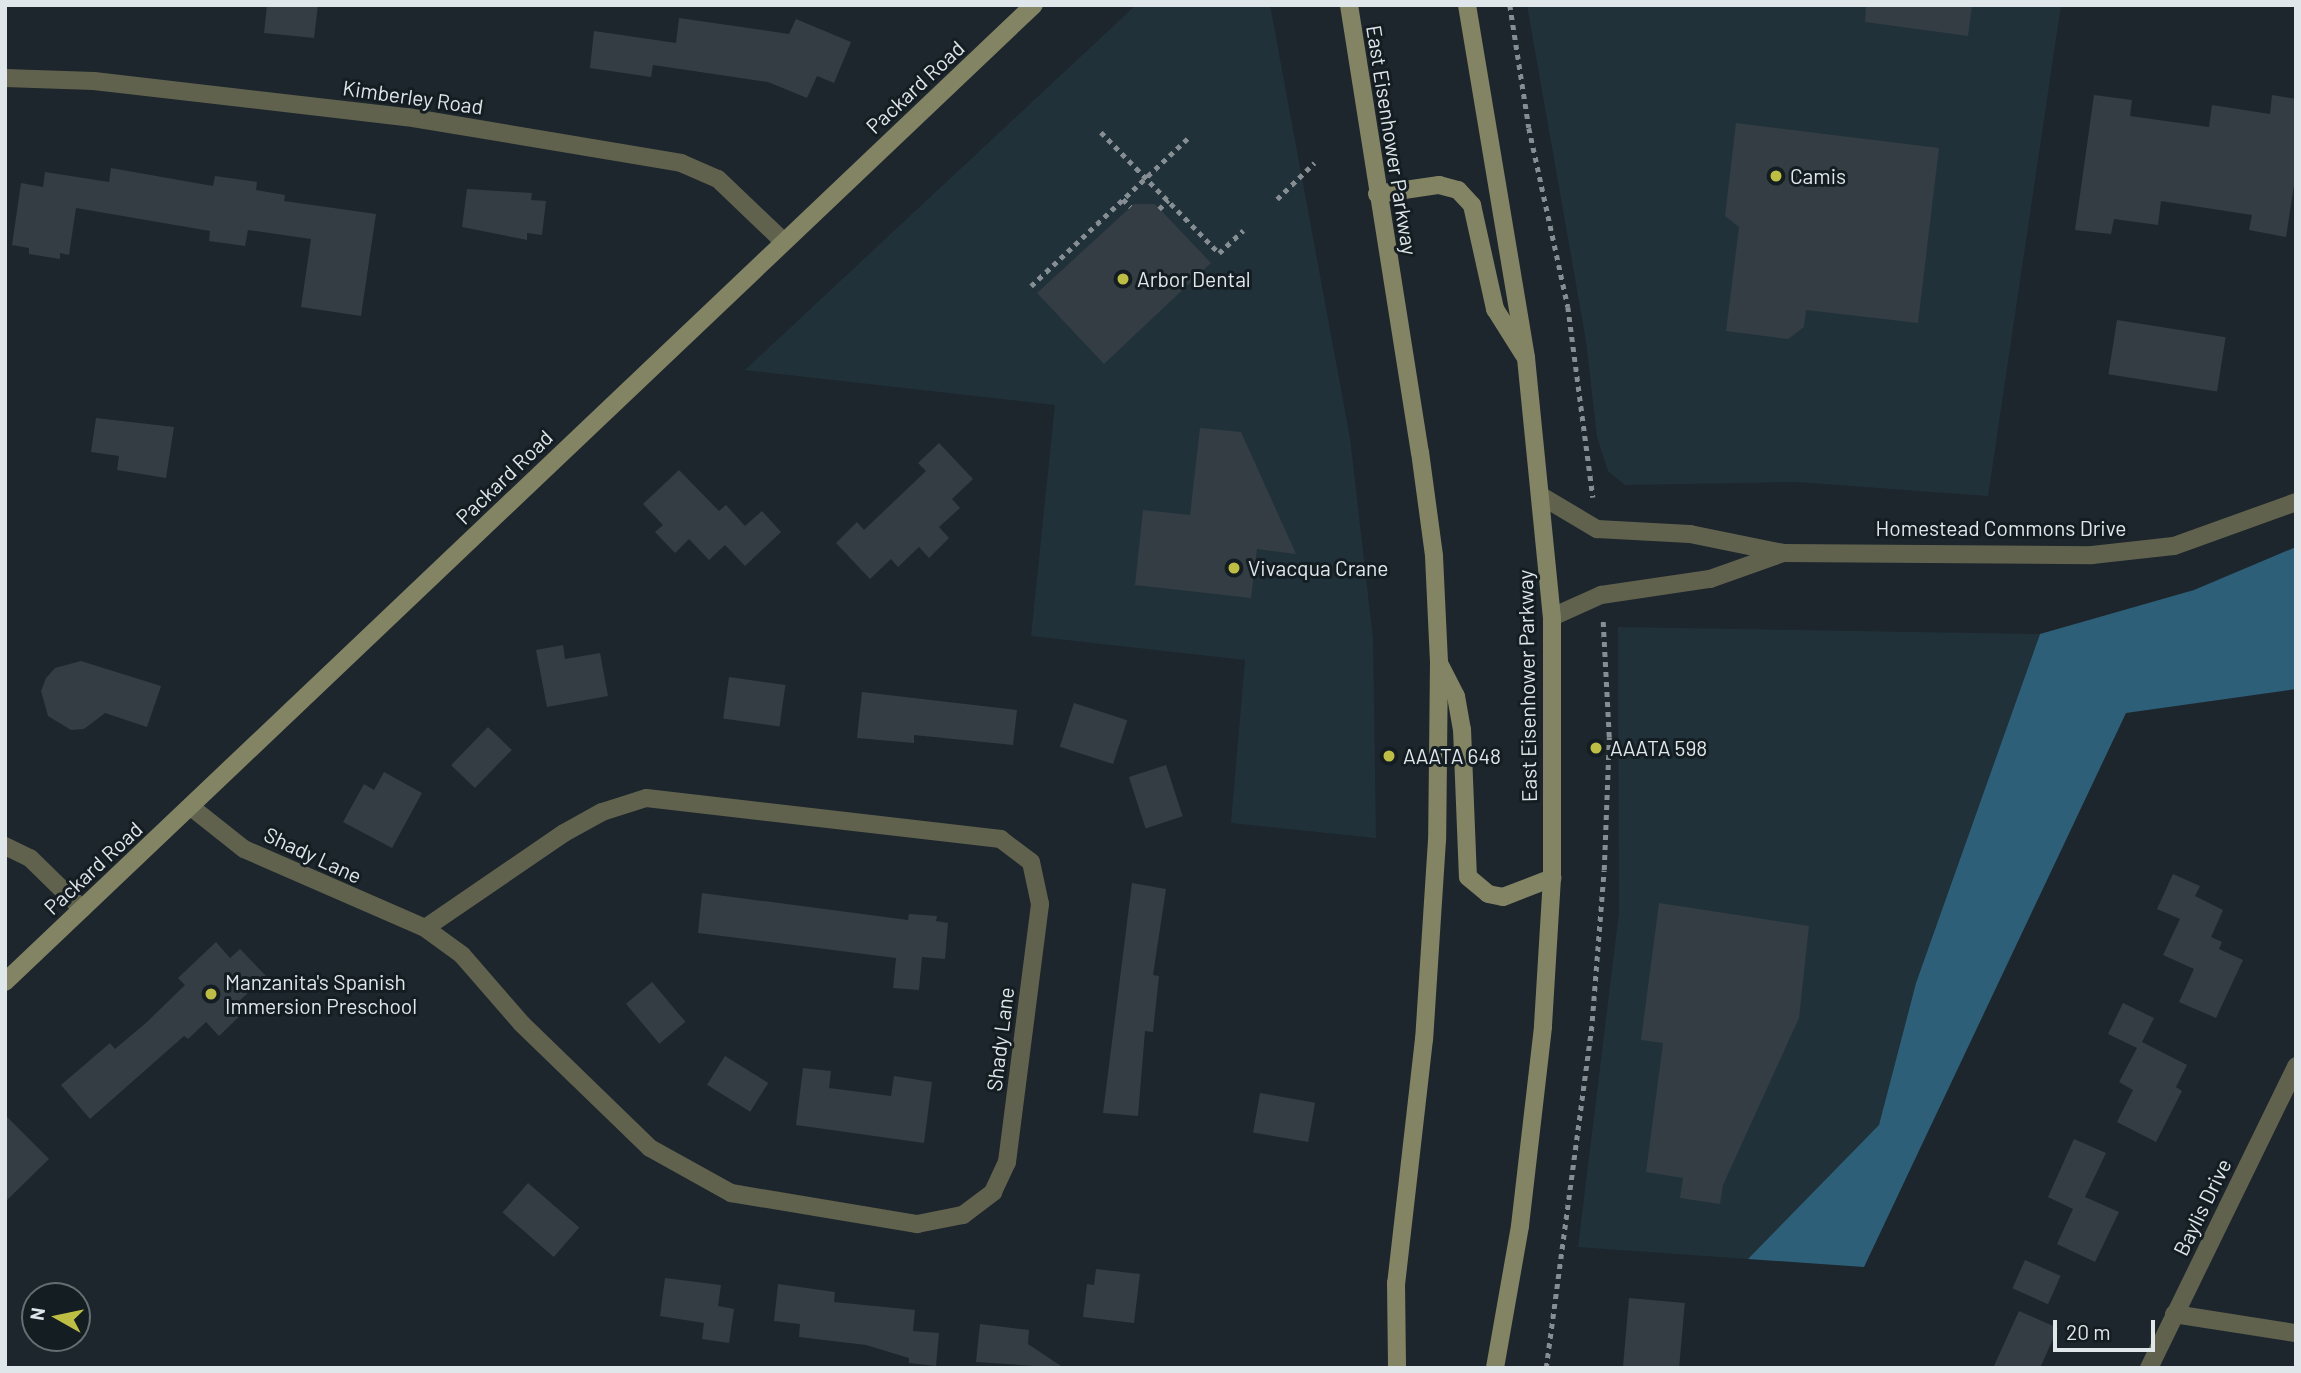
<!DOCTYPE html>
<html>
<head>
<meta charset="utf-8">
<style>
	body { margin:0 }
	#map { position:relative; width:2301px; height:1373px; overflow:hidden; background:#1d262c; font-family:Barlow,sans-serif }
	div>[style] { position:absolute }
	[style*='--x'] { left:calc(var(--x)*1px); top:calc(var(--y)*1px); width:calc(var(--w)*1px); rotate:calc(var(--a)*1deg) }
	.built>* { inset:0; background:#21313a }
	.forest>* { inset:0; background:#2d5f78 }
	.building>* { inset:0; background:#333d43; transform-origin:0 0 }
	.path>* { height:4.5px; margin-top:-2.25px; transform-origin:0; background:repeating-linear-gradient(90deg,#868e93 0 5px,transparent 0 10px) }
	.street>* { height:18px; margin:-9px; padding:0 9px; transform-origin:9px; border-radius:9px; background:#61624e }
	.secondary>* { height:18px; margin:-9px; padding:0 9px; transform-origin:9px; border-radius:9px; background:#838464 }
	.dots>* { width:19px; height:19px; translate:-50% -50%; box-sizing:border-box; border:4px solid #141d22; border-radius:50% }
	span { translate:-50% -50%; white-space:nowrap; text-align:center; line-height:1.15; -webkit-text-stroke:6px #141d22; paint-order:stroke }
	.street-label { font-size:21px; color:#e0e7ea }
	.poi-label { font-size:21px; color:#e0e7ea }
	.left { translate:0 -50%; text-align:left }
	.frame { position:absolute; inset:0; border:7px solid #e0e7ea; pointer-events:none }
	.north { position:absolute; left:21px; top:1282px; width:70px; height:70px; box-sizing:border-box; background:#141d22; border:2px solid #666e72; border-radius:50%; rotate:279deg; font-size:19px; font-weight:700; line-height:28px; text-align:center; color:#e0e7ea }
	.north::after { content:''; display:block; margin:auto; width:24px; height:32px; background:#bebf42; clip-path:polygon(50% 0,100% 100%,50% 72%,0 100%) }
	.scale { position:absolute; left:2053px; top:1320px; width:102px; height:32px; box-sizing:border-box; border:4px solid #e0e7ea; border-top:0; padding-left:9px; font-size:21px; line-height:24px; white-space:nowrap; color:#e0e7ea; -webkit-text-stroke:5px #141d22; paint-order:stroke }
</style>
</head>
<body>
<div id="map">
	<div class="built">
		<i style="clip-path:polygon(1136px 5px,1270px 5px,1350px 438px,1373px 639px,1376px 838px,1231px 823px,1245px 660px,1031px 636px,1055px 405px,745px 370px)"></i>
		<i style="clip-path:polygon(1527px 5px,2061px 5px,1988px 496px,1797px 482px,1625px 485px,1608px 471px,1597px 437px,1586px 341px)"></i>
		<i style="clip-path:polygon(1618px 627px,2040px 634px,1916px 983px,1879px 1126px,1748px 1259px,1578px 1247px,1619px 913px)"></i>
	</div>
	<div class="forest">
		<i style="clip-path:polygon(2296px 547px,2296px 689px,2126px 713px,1864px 1267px,1748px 1259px,1879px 1125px,1916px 983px,2040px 634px,2194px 590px)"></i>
	</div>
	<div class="building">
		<i style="clip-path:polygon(267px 5px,318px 5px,314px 38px,264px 33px)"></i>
		<i style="clip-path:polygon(1866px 5px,1972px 5px,1968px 36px,1865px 22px)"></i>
		<i style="clip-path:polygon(679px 18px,789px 34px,796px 19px,851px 42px,834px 83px,817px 76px,807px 98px,768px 82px,653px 65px,651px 77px,590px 68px,594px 31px,676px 43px)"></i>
		<i style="clip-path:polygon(2094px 95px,2132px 100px,2130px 116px,2209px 127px,2212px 105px,2270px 114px,2272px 95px,2296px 99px,2296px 172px,2286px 237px,2249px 230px,2252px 215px,2161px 201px,2158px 225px,2114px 219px,2111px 234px,2075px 230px)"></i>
		<i style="clip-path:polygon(1736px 123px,1939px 148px,1918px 323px,1806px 310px,1804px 327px,1788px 339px,1726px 331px,1739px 227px,1725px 216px)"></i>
		<i style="clip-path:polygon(111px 168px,213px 186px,215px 176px,257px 182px,256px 190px,285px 195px,284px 201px,376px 214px,361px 316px,301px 307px,311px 239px,248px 230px,245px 246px,209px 241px,210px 231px,76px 208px,69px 255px,60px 253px,60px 259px,29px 254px,29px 248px,12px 245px,21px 183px,43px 187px,45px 172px,109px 182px)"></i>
		<i style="clip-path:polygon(467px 189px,532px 193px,531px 200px,546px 201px,542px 235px,527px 233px,527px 240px,462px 227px)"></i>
		<i style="clip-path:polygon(1134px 204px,1155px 204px,1211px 263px,1104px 364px,1037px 293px)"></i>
		<i style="left:2117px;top:320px;width:110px;height:55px;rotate:9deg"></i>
		<i style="clip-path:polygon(96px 418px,174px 427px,166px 478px,117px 470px,119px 456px,91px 452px)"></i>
		<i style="clip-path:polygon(1200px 428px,1241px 432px,1296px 554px,1257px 549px,1251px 598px,1135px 585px,1143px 510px,1190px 515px)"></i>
		<i style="clip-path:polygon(939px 443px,973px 479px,952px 499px,960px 508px,939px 527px,949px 538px,929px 558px,919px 547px,898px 567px,891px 559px,870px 579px,836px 543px,857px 522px,864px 530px,926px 471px,918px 463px)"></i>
		<i style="clip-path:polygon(679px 470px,719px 511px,726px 505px,745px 526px,762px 511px,781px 532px,745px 566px,725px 545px,709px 560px,689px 539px,675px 553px,655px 532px,663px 525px,643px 504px)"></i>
		<i style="clip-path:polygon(563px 645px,565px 659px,600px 653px,608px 696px,547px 707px,536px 650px)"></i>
		<i style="clip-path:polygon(81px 661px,161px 686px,147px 727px,105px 713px,84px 729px,71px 730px,48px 716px,41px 691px,46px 678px,55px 668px)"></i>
		<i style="left:729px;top:677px;width:57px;height:42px;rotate:8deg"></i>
		<i style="clip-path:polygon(862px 692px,1017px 710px,1013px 745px,914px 735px,914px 743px,857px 738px)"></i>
		<i style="left:1074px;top:703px;width:56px;height:46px;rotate:18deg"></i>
		<i style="left:488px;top:727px;width:33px;height:53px;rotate:44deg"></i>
		<i style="left:1166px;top:765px;width:54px;height:39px;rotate:72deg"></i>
		<i style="clip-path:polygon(384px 772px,422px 793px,392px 848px,343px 822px,364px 784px,374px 790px)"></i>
		<i style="clip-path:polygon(2173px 874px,2200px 886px,2195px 896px,2223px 910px,2211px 937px,2222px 942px,2219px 949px,2243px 960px,2216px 1018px,2179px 1002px,2194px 969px,2163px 955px,2180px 919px,2157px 909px)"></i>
		<i style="clip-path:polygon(1132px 883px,1166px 889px,1153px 975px,1159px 976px,1153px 1032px,1145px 1031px,1138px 1116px,1103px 1113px)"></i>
		<i style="clip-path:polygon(702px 893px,908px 920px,909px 914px,937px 916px,936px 921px,948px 923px,945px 959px,922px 957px,919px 990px,893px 988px,896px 958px,698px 933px)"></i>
		<i style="clip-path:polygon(1659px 903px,1809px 926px,1799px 1018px,1723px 1185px,1720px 1204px,1680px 1198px,1683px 1178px,1646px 1172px,1663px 1043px,1641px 1040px)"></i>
		<i style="clip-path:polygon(216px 942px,230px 958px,240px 949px,266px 976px,236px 1004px,244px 1012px,219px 1036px,206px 1022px,188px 1039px,184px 1036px,90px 1119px,61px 1085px,110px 1043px,115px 1049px,147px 1022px,185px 985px,178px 978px)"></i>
		<i style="left:652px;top:982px;width:52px;height:34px;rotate:50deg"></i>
		<i style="clip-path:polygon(2123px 1003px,2154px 1018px,2142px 1042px,2187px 1065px,2176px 1087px,2182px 1091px,2156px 1142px,2117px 1122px,2133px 1090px,2119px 1082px,2137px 1048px,2108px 1034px)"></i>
		<i style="left:725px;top:1056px;width:51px;height:34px;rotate:32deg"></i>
		<i style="clip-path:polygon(803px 1068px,831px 1071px,829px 1088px,891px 1096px,894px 1076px,932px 1082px,924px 1143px,796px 1125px)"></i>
		<i style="left:1260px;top:1093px;width:56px;height:40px;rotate:10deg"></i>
		<i style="clip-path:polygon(5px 1115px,49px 1159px,5px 1202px)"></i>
		<i style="clip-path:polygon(2074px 1139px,2106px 1153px,2085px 1197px,2119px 1212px,2095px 1262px,2057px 1244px,2073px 1209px,2048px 1197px)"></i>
		<i style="left:528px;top:1183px;width:68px;height:39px;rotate:41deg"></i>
		<i style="left:2025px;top:1260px;width:39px;height:31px;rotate:24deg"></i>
		<i style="clip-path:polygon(1096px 1269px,1140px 1274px,1134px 1323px,1083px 1317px,1087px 1284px,1094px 1285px)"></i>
		<i style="clip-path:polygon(665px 1278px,721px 1285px,718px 1306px,734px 1309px,729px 1343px,702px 1339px,704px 1323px,660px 1316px)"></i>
		<i style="clip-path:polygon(778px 1284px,835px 1292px,834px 1302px,915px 1310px,913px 1331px,939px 1333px,936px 1366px,909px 1363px,909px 1358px,866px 1345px,799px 1337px,800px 1324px,774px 1321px)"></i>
		<i style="left:1629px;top:1298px;width:56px;height:70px;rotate:5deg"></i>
		<i style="clip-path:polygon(2019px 1311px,2058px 1328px,2040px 1368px,1993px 1368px)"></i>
		<i style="clip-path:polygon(980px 1324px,1029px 1330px,1028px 1344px,1064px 1368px,976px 1362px)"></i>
	</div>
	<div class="path">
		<i style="--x:1510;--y:5;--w:124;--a:81.2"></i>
		<i style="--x:1529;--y:128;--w:183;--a:77.7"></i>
		<i style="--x:1568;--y:307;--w:192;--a:82.5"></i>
		<i style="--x:1101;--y:132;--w:169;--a:45.7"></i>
		<i style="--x:1219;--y:253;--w:33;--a:-43"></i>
		<i style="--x:1123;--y:199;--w:11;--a:45"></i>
		<i style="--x:1277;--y:199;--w:52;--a:-44.2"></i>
		<i style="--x:1159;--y:209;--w:13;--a:-45"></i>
		<i style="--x:1031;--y:286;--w:219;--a:-43.3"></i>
		<i style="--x:1546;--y:1368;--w:350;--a:-82.4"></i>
		<i style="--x:1592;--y:1021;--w:151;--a:-85.5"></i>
		<i style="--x:1604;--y:870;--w:133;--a:-87.8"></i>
		<i style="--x:1609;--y:737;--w:116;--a:-93"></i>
	</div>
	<div class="street">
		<i style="--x:5;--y:78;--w:89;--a:1.9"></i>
		<i style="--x:94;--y:81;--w:315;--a:6.6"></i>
		<i style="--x:407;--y:117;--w:278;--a:9.5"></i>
		<i style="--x:681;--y:163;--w:40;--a:23.4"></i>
		<i style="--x:718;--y:179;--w:91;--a:43.7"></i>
		<i style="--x:1543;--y:497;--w:63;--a:30.7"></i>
		<i style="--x:1597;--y:529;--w:93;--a:3.1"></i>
		<i style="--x:1690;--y:534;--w:95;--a:11.5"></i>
		<i style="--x:1783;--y:553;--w:309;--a:0.4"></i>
		<i style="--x:2092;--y:555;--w:82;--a:-6.3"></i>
		<i style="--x:2174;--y:546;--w:130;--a:-19.8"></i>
		<i style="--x:1552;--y:617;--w:54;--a:-24.2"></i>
		<i style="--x:1601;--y:595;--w:110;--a:-8.4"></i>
		<i style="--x:1710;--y:579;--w:77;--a:-19.6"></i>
		<i style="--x:191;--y:807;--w:68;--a:38.4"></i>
		<i style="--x:244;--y:849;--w:197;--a:23.6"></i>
		<i style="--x:425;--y:928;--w:46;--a:36.1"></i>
		<i style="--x:462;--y:955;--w:91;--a:49"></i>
		<i style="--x:522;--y:1024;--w:178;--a:44.1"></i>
		<i style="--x:650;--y:1148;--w:93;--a:29.1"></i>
		<i style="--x:731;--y:1193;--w:189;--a:9.5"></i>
		<i style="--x:917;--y:1224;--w:47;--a:-11.1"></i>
		<i style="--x:963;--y:1215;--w:38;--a:-37"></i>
		<i style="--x:993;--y:1192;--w:33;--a:-65"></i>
		<i style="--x:1007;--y:1162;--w:260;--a:-82.7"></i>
		<i style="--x:1040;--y:904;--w:43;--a:-102.1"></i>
		<i style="--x:1031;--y:862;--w:38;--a:-143"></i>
		<i style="--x:1001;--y:839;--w:357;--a:-173.4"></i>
		<i style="--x:646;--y:798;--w:46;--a:162.3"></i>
		<i style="--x:602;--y:812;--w:43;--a:151.1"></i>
		<i style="--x:564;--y:833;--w:168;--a:145.6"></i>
		<i style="--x:5;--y:846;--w:28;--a:26"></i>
		<i style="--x:30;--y:858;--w:73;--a:44.4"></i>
		<i style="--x:2174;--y:1314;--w:123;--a:8.9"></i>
		<i style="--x:2149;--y:1368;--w:336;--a:-64"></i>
	</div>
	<div class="secondary">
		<i style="--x:1349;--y:5;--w:453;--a:81"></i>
		<i style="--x:1420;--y:452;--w:105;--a:82.3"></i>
		<i style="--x:1434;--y:556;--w:106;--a:87.3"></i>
		<i style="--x:1439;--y:662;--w:178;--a:90.6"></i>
		<i style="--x:1437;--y:840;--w:199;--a:93.7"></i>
		<i style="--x:1424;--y:1039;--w:246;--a:96.5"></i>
		<i style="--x:1396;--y:1283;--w:85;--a:89.3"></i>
		<i style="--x:1467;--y:5;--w:358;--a:80.5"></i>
		<i style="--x:1526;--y:358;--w:260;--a:84.3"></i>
		<i style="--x:1552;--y:617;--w:261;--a:90"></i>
		<i style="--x:1552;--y:878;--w:149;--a:93.5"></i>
		<i style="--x:1543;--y:1027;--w:200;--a:96.6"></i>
		<i style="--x:1520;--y:1226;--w:144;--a:100"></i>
		<i style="--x:1377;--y:194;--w:63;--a:-8.3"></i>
		<i style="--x:1439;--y:185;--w:20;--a:15"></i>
		<i style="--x:1458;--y:190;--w:21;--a:47"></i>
		<i style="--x:1472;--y:205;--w:107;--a:77.5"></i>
		<i style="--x:1495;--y:309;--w:54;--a:57.8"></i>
		<i style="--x:1440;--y:665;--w:35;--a:63"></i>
		<i style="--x:1456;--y:696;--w:34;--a:80"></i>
		<i style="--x:1462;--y:729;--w:148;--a:87.7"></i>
		<i style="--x:1468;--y:877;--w:26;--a:40"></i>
		<i style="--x:1488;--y:894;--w:15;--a:11"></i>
		<i style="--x:1503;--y:897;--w:53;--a:-21.2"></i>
		<i style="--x:5;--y:982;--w:1419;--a:-43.52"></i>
	</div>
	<div class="dots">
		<i style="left:1776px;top:176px;background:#bebf42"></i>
		<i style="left:1123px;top:279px;background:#bebf42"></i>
		<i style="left:1234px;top:568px;background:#bebf42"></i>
		<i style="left:1596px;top:748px;background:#bebf42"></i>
		<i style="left:1389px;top:756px;background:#bebf42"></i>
		<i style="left:211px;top:994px;background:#bebf42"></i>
	</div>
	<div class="street-label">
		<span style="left:915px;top:87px;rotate:-43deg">Packard Road</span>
		<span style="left:413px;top:97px;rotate:8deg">Kimberley Road</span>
		<span style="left:1392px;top:140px;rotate:81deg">East Eisenhower Parkway</span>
		<span style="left:504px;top:477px;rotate:-44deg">Packard Road</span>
		<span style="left:2001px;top:528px">Homestead Commons Drive</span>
		<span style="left:1527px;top:686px;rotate:-91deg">East Eisenhower Parkway</span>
		<span style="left:313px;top:855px;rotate:25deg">Shady Lane</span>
		<span style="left:93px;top:868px;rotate:-43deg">Packard Road</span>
		<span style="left:1000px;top:1039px;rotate:-83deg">Shady Lane</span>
		<span style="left:2202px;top:1207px;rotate:-64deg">Baylis Drive</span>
	</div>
	<div class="poi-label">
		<span class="left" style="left:1790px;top:176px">Camis</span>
		<span class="left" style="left:1137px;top:279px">Arbor Dental</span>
		<span class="left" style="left:1248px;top:568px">Vivacqua Crane</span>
		<span class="left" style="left:1610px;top:748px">AAATA 598</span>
		<span class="left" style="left:1403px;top:756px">AAATA 648</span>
		<span class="left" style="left:225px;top:994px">Manzanita's Spanish<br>Immersion Preschool</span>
	</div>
	<div class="frame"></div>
	<div class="north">N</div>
	<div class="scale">20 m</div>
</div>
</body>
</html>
